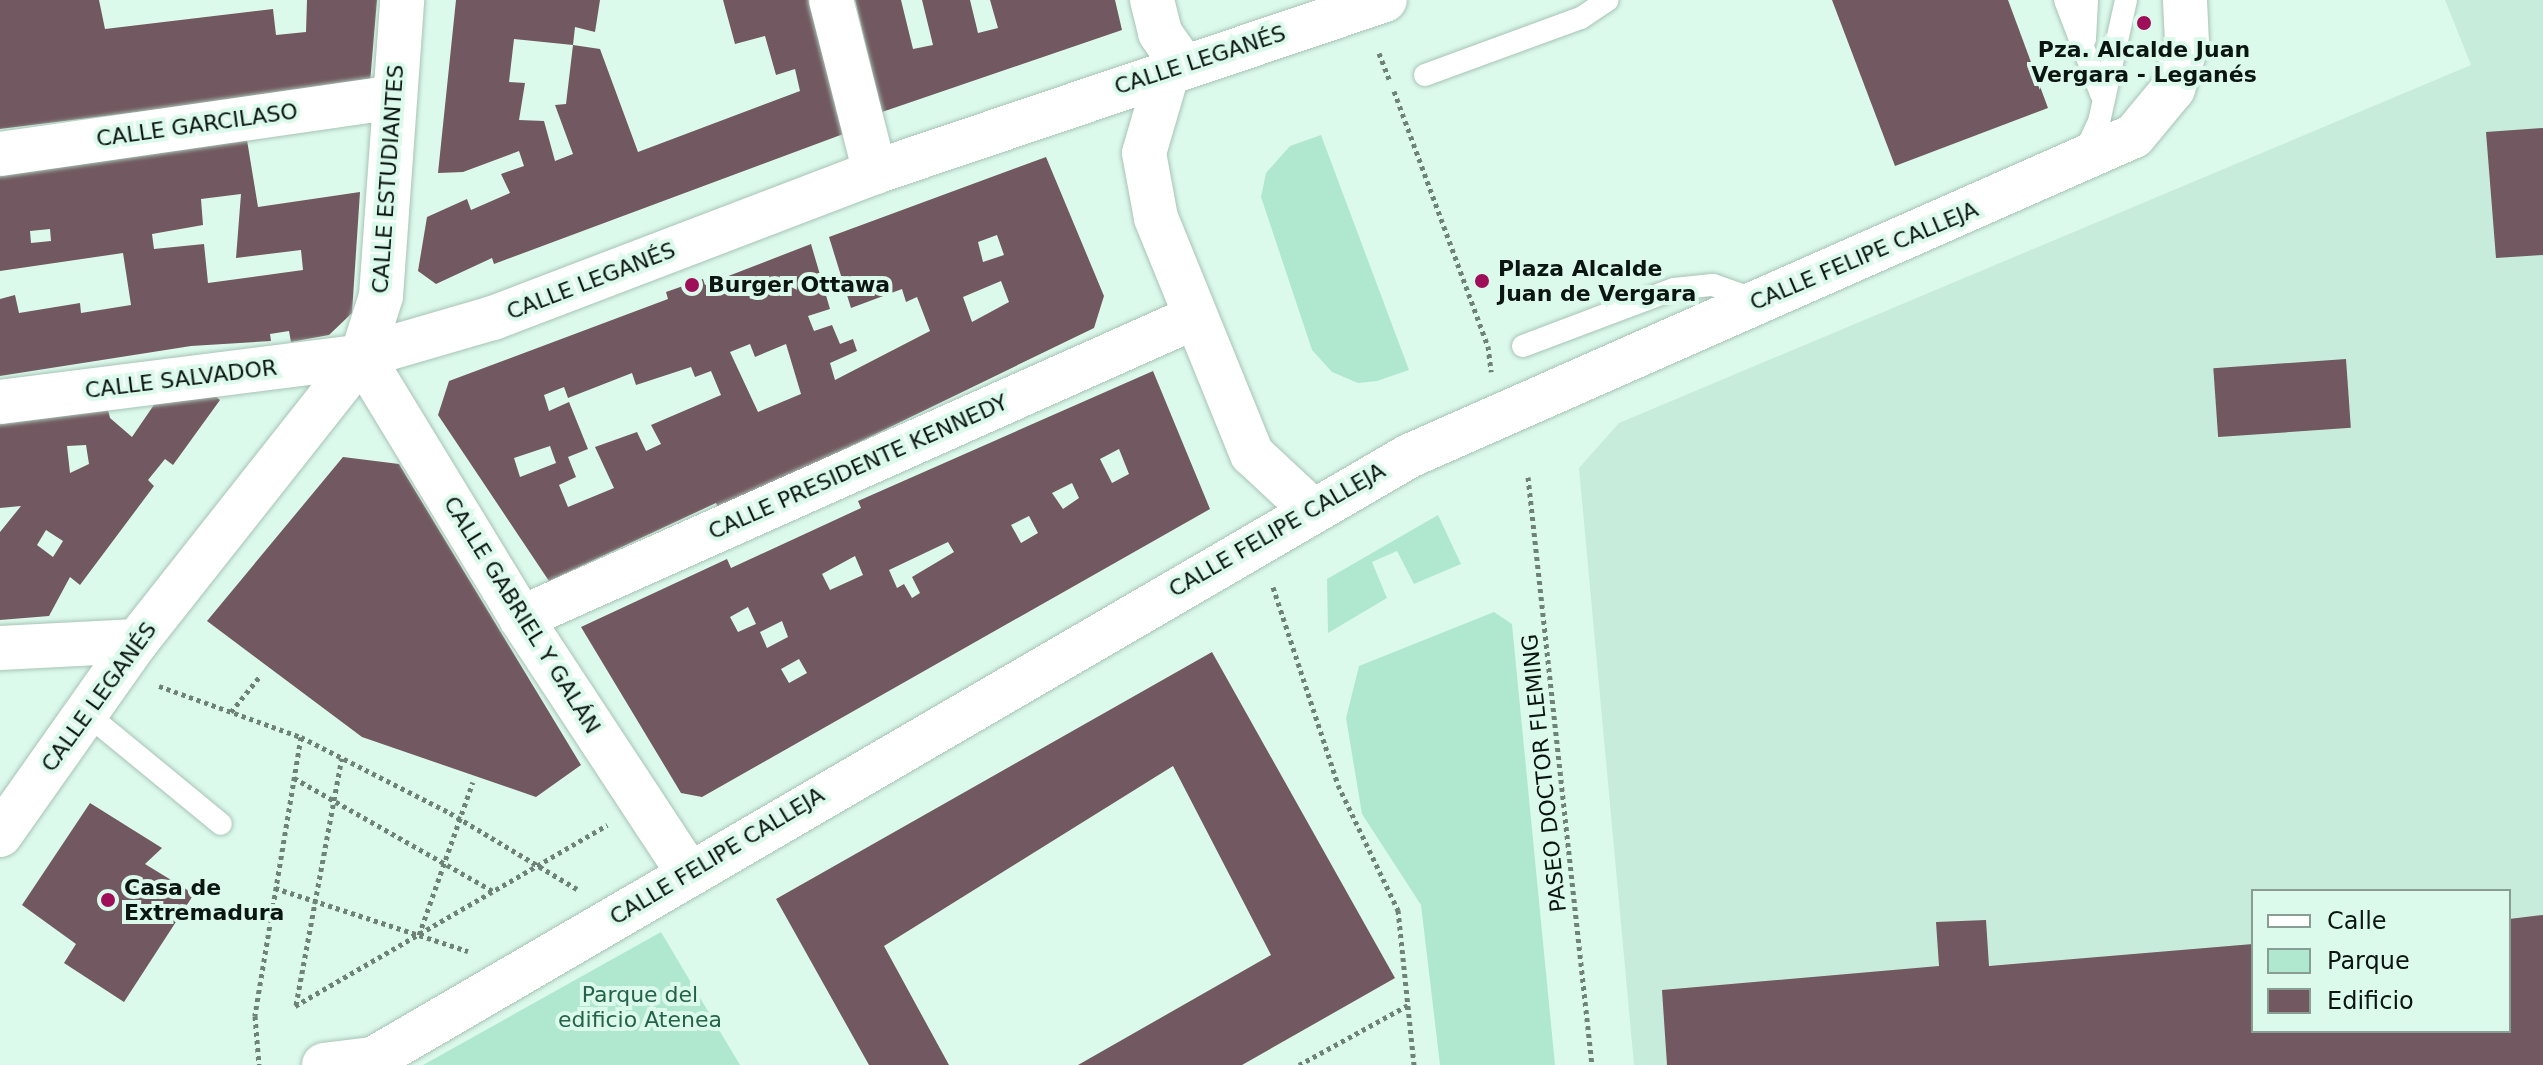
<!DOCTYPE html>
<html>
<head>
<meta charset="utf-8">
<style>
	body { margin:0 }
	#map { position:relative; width:2543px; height:1065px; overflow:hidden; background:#dcfaec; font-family:"DejaVu Sans",sans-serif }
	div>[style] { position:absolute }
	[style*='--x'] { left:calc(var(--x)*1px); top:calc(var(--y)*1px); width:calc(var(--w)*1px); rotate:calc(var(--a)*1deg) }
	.built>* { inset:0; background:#c7ecdc }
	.green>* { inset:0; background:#b0e8cf }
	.building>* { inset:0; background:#725860; transform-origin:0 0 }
	.path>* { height:5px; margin-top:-2.5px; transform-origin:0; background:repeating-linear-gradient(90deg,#6e8279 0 4px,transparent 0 8px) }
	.roads { filter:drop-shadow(0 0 2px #a7c3b6) drop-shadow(0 0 2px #a7c3b6) }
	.lane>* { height:22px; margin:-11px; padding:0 11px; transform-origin:11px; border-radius:11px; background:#fff }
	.street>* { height:44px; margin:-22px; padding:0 22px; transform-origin:22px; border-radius:22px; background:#fff }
	.secondary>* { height:44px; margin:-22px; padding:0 22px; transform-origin:22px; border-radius:22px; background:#fff }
	.dots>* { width:22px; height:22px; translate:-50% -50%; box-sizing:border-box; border:4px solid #dcfaec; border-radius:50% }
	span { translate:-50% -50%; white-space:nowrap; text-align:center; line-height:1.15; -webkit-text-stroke:8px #dcfaec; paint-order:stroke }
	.poi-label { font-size:22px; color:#0b1511; font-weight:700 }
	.left { translate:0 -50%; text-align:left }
	.street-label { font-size:22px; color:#0b1511 }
	.park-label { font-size:22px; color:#25624b }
	.legend { position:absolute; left:2251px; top:889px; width:260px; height:144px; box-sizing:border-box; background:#dcfaec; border:2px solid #889e94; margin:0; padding:10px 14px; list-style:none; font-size:24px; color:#0b1511 }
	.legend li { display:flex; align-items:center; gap:16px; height:40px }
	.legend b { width:40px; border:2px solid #889e94 }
</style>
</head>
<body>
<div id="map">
	<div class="built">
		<i style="clip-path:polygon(evenodd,2445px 0,2543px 0,2543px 1065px,1634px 1065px,1579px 468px,1619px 423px,2471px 65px,2445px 0,2253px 891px,2509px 891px,2509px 1031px,2253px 1031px,2253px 891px)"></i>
	</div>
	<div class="green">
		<i style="clip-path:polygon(1321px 135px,1409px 370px,1377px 381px,1358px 383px,1332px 372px,1312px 350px,1261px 197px,1266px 173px,1290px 146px)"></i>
		<i style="clip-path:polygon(1438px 515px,1461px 564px,1414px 584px,1397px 551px,1372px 562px,1387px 598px,1328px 633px,1327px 579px)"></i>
		<i style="clip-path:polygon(1494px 612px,1512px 624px,1555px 1065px,1440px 1065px,1421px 905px,1362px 814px,1346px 718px,1359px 666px)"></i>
		<i style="clip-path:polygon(661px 932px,740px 1065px,423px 1065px)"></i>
	</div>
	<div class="building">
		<i style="clip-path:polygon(0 0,99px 0,105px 29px,273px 9px,276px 35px,306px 32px,307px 0,377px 0,370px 83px,0 129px)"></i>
		<i style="clip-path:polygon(evenodd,456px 0,600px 0,595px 32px,575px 27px,573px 45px,600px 49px,638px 152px,800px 91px,795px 69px,776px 75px,765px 36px,735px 44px,723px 0,814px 0,846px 133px,494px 264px,492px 258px,436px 284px,418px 271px,427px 217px,467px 199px,471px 210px,510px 193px,501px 174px,524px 166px,519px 151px,463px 172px,438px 173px,456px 0,514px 39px,573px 45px,566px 104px,555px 105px,573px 154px,555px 161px,544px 121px,519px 120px,525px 83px,509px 82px,514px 39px)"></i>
		<i style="clip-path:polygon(855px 0,901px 0,913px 49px,933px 45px,922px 0,970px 0,978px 33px,998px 28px,990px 0,1115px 0,1122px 30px,882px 112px)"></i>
		<i style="clip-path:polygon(1832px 0,2008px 0,2048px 108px,1895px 166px)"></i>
		<i style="clip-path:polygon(2543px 128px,2543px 255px,2496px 258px,2486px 132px)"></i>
		<i style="clip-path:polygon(evenodd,247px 140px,258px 207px,360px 192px,352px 313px,329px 335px,291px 342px,289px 331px,270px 334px,271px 341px,191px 346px,0 376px,0 299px,15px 295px,19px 313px,80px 303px,81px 313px,131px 305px,123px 253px,0 271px,0 172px,247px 140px,241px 194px,236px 258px,301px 250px,303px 270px,208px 283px,204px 244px,154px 249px,152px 234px,203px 225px,201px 199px,241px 194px,247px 140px,50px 229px,51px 241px,31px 243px,30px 231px,50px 229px)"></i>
		<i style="clip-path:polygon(evenodd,1046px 157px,1104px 296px,1094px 328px,719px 510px,716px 503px,549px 581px,438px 415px,449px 381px,668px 299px,666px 292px,703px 279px,705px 285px,811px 244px,830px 309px,808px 316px,814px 331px,832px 325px,840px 344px,853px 339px,857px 351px,830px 363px,835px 380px,930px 331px,917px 297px,906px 302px,902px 289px,851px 308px,829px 237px,1046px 157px,997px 235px,1004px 255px,983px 262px,978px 242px,997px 235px,1046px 157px,1001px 281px,1009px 302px,972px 322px,963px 297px,1001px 281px,1046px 157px,750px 344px,755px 357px,786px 344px,801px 394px,758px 412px,730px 352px,750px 344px,1046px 157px,691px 367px,695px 377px,711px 371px,721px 395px,651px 425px,661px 444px,646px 451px,637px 432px,595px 447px,614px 488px,568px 507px,559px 485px,576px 477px,568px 457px,588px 449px,569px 402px,549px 411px,544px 395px,564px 387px,568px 398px,632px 373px,636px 385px,691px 367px,1046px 157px,550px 446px,556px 463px,520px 477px,514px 458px,550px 446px)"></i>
		<i style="left:2346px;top:359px;width:69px;height:133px;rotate:86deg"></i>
		<i style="clip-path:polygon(evenodd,1153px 371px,1210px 509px,702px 797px,681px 793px,581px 627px,727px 559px,731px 568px,861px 508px,858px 501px,1153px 371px,1119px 449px,1129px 474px,1112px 483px,1100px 459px,1119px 449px,1153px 371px,1072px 483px,1079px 498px,1063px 509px,1052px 493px,1072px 483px,1153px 371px,1029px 516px,1038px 533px,1021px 543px,1011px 525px,1029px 516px,1153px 371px,948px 542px,954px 552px,912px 577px,920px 593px,912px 598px,904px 584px,897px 588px,889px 570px,948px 542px,1153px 371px,855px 556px,863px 575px,830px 590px,822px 574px,855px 556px,1153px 371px,748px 607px,756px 624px,738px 632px,730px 617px,748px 607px,1153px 371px,782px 621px,788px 637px,767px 648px,760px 632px,782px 621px,1153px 371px,799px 659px,807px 673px,789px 683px,781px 669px,799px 659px)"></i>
		<i style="clip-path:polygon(evenodd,204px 386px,220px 400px,173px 465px,165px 459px,148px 480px,154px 486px,80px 585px,70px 577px,49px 616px,0 620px,0 532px,21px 506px,0 508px,0 412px,106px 402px,110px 418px,132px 437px,160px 396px,204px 386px,86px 445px,89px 464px,70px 473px,67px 446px,86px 445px,204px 386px,46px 530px,63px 541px,53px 557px,37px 545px,46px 530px)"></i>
		<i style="clip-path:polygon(343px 457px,399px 464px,581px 765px,536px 797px,362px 737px,207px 621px)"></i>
		<i style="clip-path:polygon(1212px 652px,1395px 978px,1242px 1065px,1078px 1065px,1271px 955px,1173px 766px,884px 946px,949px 1065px,869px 1065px,776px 899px)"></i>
		<i style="clip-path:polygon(90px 803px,162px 848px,145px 864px,194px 894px,124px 1002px,64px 963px,76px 944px,22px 905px)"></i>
		<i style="clip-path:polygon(2543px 915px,2543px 1065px,1667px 1065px,1662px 990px,1939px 966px,1936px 922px,1986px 920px,1989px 966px,2253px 944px,2253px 1031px,2509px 1031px,2509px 919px)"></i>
	</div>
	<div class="path">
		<i style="--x:1379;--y:53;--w:31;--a:69"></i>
		<i style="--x:1394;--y:91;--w:272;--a:69.8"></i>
		<i style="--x:1488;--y:346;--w:26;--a:83"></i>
		<i style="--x:1528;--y:477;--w:591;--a:83.79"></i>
		<i style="--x:1273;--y:587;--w:208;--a:71.8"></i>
		<i style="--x:1338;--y:785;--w:139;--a:64.4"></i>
		<i style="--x:1398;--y:910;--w:156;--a:84.1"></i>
		<i style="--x:159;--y:686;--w:151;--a:19.8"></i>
		<i style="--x:301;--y:737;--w:283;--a:99.4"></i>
		<i style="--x:255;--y:1016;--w:49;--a:85.3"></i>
		<i style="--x:231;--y:712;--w:46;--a:-51.1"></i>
		<i style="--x:301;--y:737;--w:167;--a:27"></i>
		<i style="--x:450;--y:813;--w:148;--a:30.9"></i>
		<i style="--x:294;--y:778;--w:231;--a:29.6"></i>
		<i style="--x:275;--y:888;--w:203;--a:18.1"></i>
		<i style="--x:419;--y:935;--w:162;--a:-70.6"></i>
		<i style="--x:296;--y:1005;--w:251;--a:-79.5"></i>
		<i style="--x:295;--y:1006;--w:361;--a:-30.1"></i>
		<i style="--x:1299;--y:1065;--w:124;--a:-28.8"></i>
	</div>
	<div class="roads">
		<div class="lane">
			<i style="--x:2065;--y:0;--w:101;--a:69"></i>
			<i style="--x:2085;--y:39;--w:39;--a:-87"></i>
			<i style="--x:1425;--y:75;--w:166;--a:-20.1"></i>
			<i style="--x:1581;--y:18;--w:32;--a:-34"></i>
			<i style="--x:2083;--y:156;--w:38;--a:-65"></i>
			<i style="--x:2099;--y:122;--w:125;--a:-77.5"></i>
			<i style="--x:1523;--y:346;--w:161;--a:-20.7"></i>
			<i style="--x:1674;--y:289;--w:39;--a:-6"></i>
			<i style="--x:1713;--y:285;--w:46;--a:19.2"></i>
			<i style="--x:87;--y:714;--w:173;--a:39.4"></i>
		</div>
		<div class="street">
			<i style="--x:831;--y:0;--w:178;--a:75.7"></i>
			<i style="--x:1152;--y:0;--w:34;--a:76"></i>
			<i style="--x:1160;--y:33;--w:39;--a:55"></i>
			<i style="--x:1168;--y:71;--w:85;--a:106.3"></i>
			<i style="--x:1144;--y:153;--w:66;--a:79.5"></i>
			<i style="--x:1156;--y:218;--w:255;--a:67.9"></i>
			<i style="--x:1252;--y:454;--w:81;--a:43"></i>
			<i style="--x:0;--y:154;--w:399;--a:-8.2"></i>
			<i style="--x:362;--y:356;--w:306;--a:58.7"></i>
			<i style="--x:521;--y:618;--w:303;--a:56.7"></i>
			<i style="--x:362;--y:356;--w:63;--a:-72.4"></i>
			<i style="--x:381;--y:296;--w:297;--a:-85.9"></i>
			<i style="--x:0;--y:402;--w:365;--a:-7.2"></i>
			<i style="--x:521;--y:618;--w:738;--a:-24.06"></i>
			<i style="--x:0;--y:648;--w:137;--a:-2.9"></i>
			<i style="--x:324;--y:1065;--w:49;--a:-7"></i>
			<i style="--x:373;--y:1059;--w:1199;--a:-30.2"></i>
			<i style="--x:1409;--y:456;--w:792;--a:-23.82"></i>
			<i style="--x:2134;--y:136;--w:61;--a:-50.3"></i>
			<i style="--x:2173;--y:89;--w:48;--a:-73.1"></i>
			<i style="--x:2187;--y:43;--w:43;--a:-92.7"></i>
		</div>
		<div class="secondary">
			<i style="--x:0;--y:835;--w:237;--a:-54.8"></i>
			<i style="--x:137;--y:641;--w:363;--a:-51.7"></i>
			<i style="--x:362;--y:356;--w:136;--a:-16.2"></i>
			<i style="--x:493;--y:318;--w:409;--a:-20.9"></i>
			<i style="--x:875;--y:172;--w:538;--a:-18.64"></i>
		</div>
	</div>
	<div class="dots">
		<i style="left:2144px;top:23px;background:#9e0e59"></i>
		<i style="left:1482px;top:281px;background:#9e0e59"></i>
		<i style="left:692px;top:285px;background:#9e0e59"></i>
		<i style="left:108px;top:900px;background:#9e0e59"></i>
	</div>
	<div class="poi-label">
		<span style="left:2144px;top:62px">Pza. Alcalde Juan<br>Vergara - Leganés</span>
		<span class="left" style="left:1498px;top:281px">Plaza Alcalde<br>Juan de Vergara</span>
		<span class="left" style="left:708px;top:285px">Burger Ottawa</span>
		<span class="left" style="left:124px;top:900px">Casa de<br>Extremadura</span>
	</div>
	<div class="street-label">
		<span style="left:1200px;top:60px;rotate:-18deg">CALLE LEGANÉS</span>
		<span style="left:197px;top:125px;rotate:-8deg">CALLE GARCILASO</span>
		<span style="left:388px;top:179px;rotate:-86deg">CALLE ESTUDIANTES</span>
		<span style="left:1864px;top:256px;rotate:-23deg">CALLE FELIPE CALLEJA</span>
		<span style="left:591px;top:281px;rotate:-21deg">CALLE LEGANÉS</span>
		<span style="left:181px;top:379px;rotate:-7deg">CALLE SALVADOR</span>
		<span style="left:858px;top:467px;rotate:-24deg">CALLE PRESIDENTE KENNEDY</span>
		<span style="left:1277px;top:530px;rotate:-30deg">CALLE FELIPE CALLEJA</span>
		<span style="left:522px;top:615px;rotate:58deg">CALLE GABRIEL Y GALÁN</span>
		<span style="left:99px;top:697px;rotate:-54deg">CALLE LEGANÉS</span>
		<span style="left:1544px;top:773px;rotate:-96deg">PASEO DOCTOR FLEMING</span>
		<span style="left:717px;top:856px;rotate:-31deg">CALLE FELIPE CALLEJA</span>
	</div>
	<div class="park-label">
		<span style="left:640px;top:1007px">Parque del<br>edificio Atenea</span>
	</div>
	<ul class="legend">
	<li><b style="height:10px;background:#fff"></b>Calle</li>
	<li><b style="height:22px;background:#b0e8cf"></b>Parque</li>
	<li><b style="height:22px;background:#725860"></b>Edificio</li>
	</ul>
</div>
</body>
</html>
